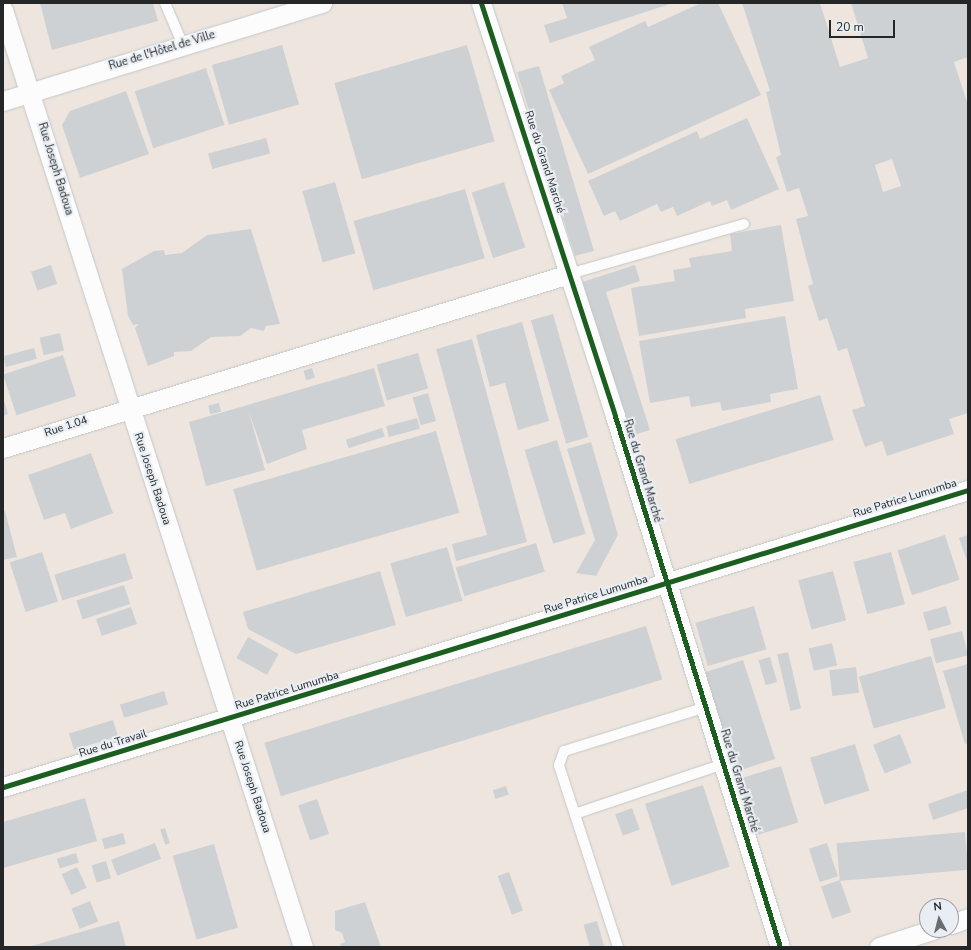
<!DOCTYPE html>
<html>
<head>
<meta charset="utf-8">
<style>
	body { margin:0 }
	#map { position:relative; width:971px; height:950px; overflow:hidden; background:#ebeef0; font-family:"Nunito Sans",sans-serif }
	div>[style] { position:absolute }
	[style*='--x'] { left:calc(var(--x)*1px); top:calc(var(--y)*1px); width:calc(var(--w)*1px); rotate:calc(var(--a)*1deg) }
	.commercial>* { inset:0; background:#eee6de }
	.building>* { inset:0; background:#ced1d3; transform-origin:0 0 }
	.roads { filter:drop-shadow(0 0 1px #c3c6c8) drop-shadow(0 0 1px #c3c6c8) }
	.lane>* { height:10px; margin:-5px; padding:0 5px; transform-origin:5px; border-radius:5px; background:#fcfcfd }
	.street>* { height:19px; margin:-9.5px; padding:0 9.5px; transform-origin:9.5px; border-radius:9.5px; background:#fcfcfd }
	.cycleway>* { height:5px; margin:-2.5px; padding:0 2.5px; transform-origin:2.5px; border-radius:2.5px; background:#1b5e20 }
	span { translate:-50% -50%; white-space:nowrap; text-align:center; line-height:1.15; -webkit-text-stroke:4px #e8eef3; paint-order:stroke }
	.street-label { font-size:11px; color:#242628 }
	.frame { position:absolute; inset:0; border:4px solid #242628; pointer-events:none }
	.north { position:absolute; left:919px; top:898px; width:40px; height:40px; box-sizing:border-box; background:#e8eef3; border:1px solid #9a9ea2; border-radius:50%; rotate:353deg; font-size:11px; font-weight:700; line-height:16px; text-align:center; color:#242628 }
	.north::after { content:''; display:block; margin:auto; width:14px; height:18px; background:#6a6c6e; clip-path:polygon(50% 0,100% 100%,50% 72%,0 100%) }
	.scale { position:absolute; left:829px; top:20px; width:66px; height:18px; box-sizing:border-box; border:2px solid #242628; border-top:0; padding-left:5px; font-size:12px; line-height:14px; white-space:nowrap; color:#242628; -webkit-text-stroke:3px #e8eef3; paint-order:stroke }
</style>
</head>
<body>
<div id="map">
	<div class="commercial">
		<i style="clip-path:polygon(evenodd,3px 3px,968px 3px,968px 947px,3px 947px,3px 3px,927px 906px,951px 906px,951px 930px,927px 930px,927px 906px)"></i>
	</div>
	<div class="building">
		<i style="clip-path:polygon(40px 3px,153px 3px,158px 21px,52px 50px)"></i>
		<i style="clip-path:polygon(562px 3px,673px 3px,550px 43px,544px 25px,567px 18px)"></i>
		<i style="clip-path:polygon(701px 3px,718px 3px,761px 95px,588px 174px,549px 90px,564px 83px,561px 76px,595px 60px,589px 47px,645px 21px,648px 27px)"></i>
		<i style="clip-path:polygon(evenodd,742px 3px,820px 3px,840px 67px,868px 58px,851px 3px,968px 3px,968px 57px,954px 62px,968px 105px,968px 413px,949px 419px,954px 434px,887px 456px,882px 441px,865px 447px,852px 410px,865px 406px,847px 348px,838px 351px,827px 318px,819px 321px,808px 286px,813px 284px,796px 219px,808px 216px,799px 188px,787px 192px,776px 157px,781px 155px,766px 92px,770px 91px,742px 3px,892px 159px,901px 186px,883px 192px,875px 165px,892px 159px)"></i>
		<i style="left:282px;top:45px;width:62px;height:73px;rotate:74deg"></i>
		<i style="left:467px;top:45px;width:100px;height:138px;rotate:74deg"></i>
		<i style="clip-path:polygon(539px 66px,594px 251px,575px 256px,517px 72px)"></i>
		<i style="left:206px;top:68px;width:60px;height:75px;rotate:72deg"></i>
		<i style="clip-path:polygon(126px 91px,149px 154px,80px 178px,62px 125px,70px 111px)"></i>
		<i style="clip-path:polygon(747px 118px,779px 189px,731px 210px,727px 200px,712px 206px,710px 201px,677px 216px,673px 207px,661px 212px,657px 204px,620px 221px,615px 211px,604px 216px,588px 181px,697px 131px,700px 139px)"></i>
		<i style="left:266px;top:138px;width:16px;height:60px;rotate:75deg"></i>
		<i style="left:335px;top:182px;width:74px;height:34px;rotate:74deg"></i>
		<i style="left:504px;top:182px;width:69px;height:34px;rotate:72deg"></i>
		<i style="left:465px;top:189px;width:72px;height:116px;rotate:74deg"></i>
		<i style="clip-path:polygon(781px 225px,794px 301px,745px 309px,746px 318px,639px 336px,631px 288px,675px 281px,673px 270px,691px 267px,689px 258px,732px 251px,730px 234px)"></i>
		<i style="clip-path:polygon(251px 229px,280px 324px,266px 326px,264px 331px,251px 328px,240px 336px,211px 337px,191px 351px,174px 352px,174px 356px,148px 366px,135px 328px,139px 324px,133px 325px,128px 316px,122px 269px,154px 251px,164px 250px,165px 255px,182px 253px,207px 235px)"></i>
		<i style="left:51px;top:265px;width:20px;height:21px;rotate:72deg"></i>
		<i style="clip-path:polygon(635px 265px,640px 281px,606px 292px,650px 430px,631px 436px,582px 282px)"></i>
		<i style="left:553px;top:314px;width:128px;height:23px;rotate:74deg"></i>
		<i style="clip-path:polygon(785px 316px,798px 389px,770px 394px,771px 402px,722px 411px,720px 402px,691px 407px,689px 396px,650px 403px,639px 341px)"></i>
		<i style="clip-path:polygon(522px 322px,549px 421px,518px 430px,505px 383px,490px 387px,476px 335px)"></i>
		<i style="left:60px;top:333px;width:18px;height:21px;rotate:77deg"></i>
		<i style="clip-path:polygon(472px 339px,527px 542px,456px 561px,452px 544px,487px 535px,436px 349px)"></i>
		<i style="left:34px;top:348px;width:11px;height:32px;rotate:75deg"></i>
		<i style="left:418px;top:353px;width:37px;height:43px;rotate:74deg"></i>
		<i style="left:63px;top:355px;width:43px;height:63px;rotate:72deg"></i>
		<i style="left:312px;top:368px;width:10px;height:9px;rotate:73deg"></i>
		<i style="clip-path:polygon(374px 368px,385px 406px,302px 430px,307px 449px,267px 464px,249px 412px,265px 470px,206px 486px,189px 422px)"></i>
		<i style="left:428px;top:393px;width:29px;height:16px;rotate:74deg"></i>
		<i style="left:820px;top:395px;width:47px;height:151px;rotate:73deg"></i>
		<i style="clip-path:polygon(3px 397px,8px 414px,3px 416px)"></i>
		<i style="left:219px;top:403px;width:9px;height:11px;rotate:77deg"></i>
		<i style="left:417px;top:418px;width:11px;height:32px;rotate:75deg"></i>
		<i style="left:382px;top:428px;width:9px;height:38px;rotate:72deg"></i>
		<i style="left:436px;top:431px;width:85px;height:211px;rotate:74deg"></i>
		<i style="left:557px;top:440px;width:98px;height:34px;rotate:73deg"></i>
		<i style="clip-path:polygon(591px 442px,618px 535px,596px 576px,576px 573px,595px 540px,567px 449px)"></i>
		<i style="clip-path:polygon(91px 453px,113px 513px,71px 529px,65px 513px,44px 520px,28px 475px)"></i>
		<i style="clip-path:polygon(5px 511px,17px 557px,3px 560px,3px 512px)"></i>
		<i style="left:945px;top:535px;width:47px;height:50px;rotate:72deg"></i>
		<i style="clip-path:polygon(968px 535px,968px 564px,959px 538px)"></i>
		<i style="left:536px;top:543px;width:30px;height:84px;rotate:73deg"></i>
		<i style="left:447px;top:547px;width:56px;height:59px;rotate:74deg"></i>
		<i style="left:42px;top:552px;width:52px;height:34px;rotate:72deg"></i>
		<i style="left:891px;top:552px;width:54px;height:39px;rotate:75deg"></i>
		<i style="left:125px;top:553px;width:27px;height:74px;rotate:73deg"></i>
		<i style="clip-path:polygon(380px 571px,396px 625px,296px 654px,248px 629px,243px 612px)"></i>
		<i style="left:833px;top:571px;width:51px;height:36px;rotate:75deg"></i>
		<i style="left:124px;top:585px;width:20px;height:50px;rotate:72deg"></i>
		<i style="left:754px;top:606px;width:45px;height:61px;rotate:74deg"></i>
		<i style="left:946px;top:606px;width:19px;height:24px;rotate:74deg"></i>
		<i style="left:131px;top:607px;width:18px;height:37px;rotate:71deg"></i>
		<i style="left:646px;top:626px;width:56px;height:399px;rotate:73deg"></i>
		<i style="left:962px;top:631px;width:25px;height:33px;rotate:76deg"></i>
		<i style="left:248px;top:637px;width:35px;height:24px;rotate:29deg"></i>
		<i style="left:832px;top:643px;width:23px;height:24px;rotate:77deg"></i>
		<i style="left:788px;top:652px;width:58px;height:11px;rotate:77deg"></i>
		<i style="left:931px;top:656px;width:54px;height:75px;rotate:74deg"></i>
		<i style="left:770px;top:657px;width:26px;height:12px;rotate:74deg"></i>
		<i style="left:743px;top:660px;width:104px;height:44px;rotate:72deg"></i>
		<i style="clip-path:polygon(968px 664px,968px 743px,965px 744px,943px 671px)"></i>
		<i style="left:856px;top:667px;width:26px;height:27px;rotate:83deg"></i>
		<i style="left:164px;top:691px;width:14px;height:46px;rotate:73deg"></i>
		<i style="left:113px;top:720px;width:17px;height:46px;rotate:73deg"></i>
		<i style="left:900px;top:734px;width:31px;height:29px;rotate:68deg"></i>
		<i style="left:855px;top:744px;width:49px;height:47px;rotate:73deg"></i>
		<i style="left:781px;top:766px;width:59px;height:47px;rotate:73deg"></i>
		<i style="left:703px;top:785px;width:86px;height:61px;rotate:72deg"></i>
		<i style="left:506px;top:786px;width:9px;height:14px;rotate:72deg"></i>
		<i style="clip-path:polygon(968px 790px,968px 808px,933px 820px,928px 804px)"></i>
		<i style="clip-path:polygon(85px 798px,97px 841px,3px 868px,3px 822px)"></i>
		<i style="left:317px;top:799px;width:37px;height:20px;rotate:71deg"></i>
		<i style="left:632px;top:808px;width:23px;height:18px;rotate:70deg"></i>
		<i style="left:165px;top:828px;width:16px;height:5px;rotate:72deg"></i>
		<i style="left:965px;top:832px;width:38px;height:129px;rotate:85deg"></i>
		<i style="left:123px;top:833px;width:11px;height:22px;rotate:75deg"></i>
		<i style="left:155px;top:843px;width:17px;height:47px;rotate:69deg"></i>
		<i style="left:827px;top:843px;width:35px;height:19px;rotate:72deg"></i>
		<i style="left:214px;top:844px;width:87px;height:43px;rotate:74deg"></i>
		<i style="left:76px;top:853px;width:10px;height:20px;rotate:73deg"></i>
		<i style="left:106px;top:861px;width:18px;height:15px;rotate:74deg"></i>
		<i style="left:77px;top:867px;width:23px;height:17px;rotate:65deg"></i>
		<i style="left:509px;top:872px;width:41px;height:12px;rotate:70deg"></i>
		<i style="left:840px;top:880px;width:34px;height:20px;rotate:71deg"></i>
		<i style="left:90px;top:901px;width:22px;height:20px;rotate:68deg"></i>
		<i style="clip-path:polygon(365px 902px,381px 947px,341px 947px,340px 944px,345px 942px,342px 933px,335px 930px,335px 911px)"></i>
		<i style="clip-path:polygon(119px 921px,126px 947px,28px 947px)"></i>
		<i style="left:597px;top:921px;width:26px;height:14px;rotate:74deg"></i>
	</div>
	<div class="roads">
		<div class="lane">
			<i style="--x:165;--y:3;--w:46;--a:66.8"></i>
			<i style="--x:569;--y:274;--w:182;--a:-15.9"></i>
			<i style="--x:575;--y:814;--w:157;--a:-18.6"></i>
			<i style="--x:618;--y:947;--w:191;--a:-108"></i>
			<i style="--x:559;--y:765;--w:15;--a:-70"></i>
			<i style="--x:564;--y:751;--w:149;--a:-17.2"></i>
		</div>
		<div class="street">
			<i style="--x:481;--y:3;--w:434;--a:72"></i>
			<i style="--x:615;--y:416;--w:556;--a:72.74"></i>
			<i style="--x:3;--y:10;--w:984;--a:72.25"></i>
			<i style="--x:3;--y:101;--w:334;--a:-17.1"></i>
			<i style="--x:3;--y:448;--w:592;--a:-17.09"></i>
			<i style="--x:3;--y:787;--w:1010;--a:-17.11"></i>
			<i style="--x:951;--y:924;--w:18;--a:-19"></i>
			<i style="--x:879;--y:947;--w:56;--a:-17.8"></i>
		</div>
	</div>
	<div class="cycleway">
		<i style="--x:481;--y:3;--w:434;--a:72"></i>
		<i style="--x:615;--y:416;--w:556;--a:72.74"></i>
		<i style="--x:3;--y:787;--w:1010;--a:-17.11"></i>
	</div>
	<div class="street-label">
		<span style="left:162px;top:51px;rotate:-17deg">Rue de l'Hôtel de Ville</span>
		<span style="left:544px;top:162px;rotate:72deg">Rue du Grand Marché</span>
		<span style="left:55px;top:169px;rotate:73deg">Rue Joseph Badoua</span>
		<span style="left:66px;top:427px;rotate:-18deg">Rue 1.04</span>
		<span style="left:642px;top:471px;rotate:73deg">Rue du Grand Marché</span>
		<span style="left:152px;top:479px;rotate:72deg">Rue Joseph Badoua</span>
		<span style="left:905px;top:499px;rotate:-17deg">Rue Patrice Lumumba</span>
		<span style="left:596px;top:595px;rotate:-17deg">Rue Patrice Lumumba</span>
		<span style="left:287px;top:691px;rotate:-17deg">Rue Patrice Lumumba</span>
		<span style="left:113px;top:744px;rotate:-17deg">Rue du Travail</span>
		<span style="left:739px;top:781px;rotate:73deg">Rue du Grand Marché</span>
		<span style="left:252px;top:787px;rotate:72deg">Rue Joseph Badoua</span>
	</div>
	<div class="frame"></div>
	<div class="north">N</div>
	<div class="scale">20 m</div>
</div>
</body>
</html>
